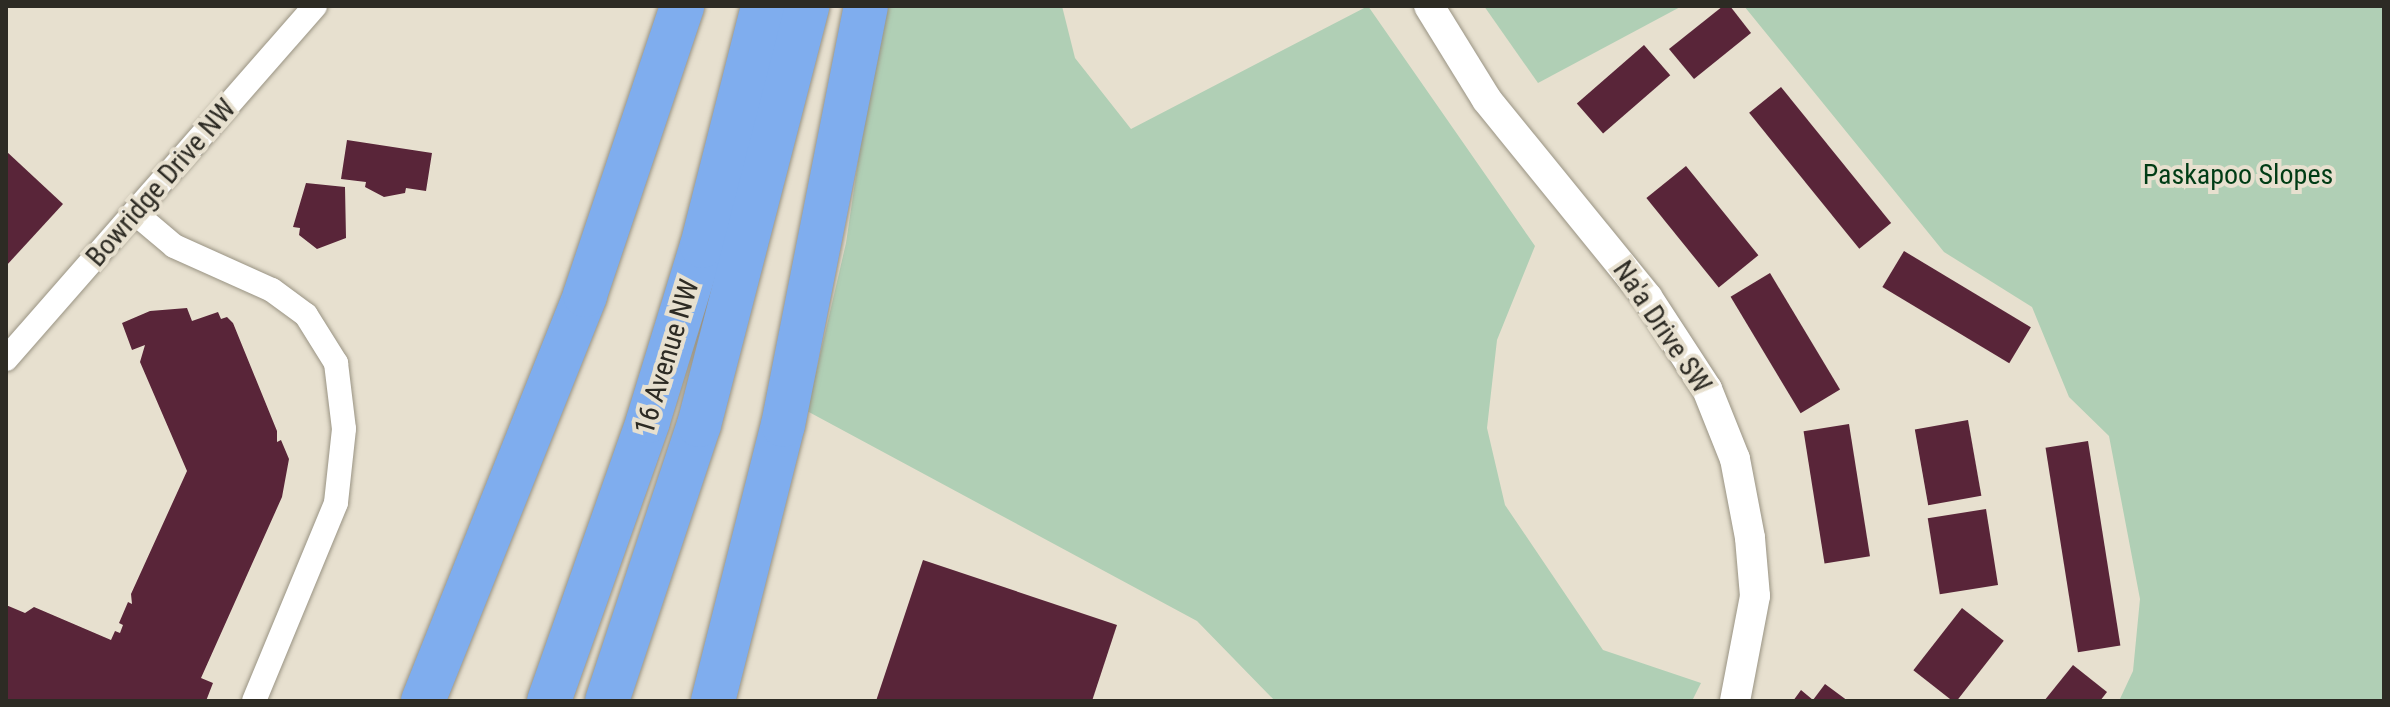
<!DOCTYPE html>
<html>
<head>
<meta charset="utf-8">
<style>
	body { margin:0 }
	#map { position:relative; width:2390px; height:707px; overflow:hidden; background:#e7e0cf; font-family:"Roboto Condensed",sans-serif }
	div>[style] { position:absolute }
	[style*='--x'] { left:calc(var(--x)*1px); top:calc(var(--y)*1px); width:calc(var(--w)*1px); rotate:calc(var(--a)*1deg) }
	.green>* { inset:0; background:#b0cfb5 }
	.building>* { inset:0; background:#592539; transform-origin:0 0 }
	.roads { filter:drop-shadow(0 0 2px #999383) drop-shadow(0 0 2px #999383) }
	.minor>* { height:24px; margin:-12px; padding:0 12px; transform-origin:12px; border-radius:12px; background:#fff }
	.tertiary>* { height:30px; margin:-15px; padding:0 15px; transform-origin:15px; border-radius:15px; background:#fff }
	.motorway>* { height:44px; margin:-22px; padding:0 22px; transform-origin:22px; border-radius:22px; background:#7fadee }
	span { translate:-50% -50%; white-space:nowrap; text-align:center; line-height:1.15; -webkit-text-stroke:8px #e7e0cf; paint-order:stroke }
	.park-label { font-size:28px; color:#003c15 }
	.street-label { font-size:28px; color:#2d2b24 }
	.frame { position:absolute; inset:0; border:8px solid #2d2b24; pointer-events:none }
</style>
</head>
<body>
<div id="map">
	<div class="green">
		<i style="clip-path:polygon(881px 6px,1062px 6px,1075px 58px,1131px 129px,1368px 6px,1535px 246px,1497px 340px,1487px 428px,1505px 505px,1603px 650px,1701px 683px,1692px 701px,1275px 701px,1197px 621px,807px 411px,846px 243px)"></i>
		<i style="clip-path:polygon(1484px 6px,1682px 6px,1538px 83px)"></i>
		<i style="clip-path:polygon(1744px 6px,2384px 6px,2384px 701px,2119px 701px,2133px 671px,2140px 599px,2109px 436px,2069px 397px,2032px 307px,1944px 252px)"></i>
	</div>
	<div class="building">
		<i style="clip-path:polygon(1723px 6px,1730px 6px,1751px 33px,1694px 79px,1669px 49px)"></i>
		<i style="left:1644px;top:45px;width:40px;height:89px;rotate:49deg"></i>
		<i style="left:1781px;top:87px;width:175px;height:41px;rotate:51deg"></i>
		<i style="clip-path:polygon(347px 140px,432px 153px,426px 191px,406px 188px,405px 193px,384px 197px,365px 187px,366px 182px,341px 179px)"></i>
		<i style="clip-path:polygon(6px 151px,63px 204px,6px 266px)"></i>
		<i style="left:1686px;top:166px;width:115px;height:51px;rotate:51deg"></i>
		<i style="clip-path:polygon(306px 183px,345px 187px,346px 238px,317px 249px,299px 235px,300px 228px,293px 227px)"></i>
		<i style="left:1904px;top:251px;width:148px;height:42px;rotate:31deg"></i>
		<i style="left:1770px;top:273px;width:136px;height:46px;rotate:59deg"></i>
		<i style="clip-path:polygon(187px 308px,192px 321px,218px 312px,221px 319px,227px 317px,233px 323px,277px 431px,277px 442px,281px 440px,289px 459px,282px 497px,201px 678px,213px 683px,206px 701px,6px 701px,6px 605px,25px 613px,34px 607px,111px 640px,115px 631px,120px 633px,123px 625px,119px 623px,128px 602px,132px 604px,131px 594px,187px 471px,140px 362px,145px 345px,132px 350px,122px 323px,150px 311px)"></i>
		<i style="left:1968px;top:420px;width:77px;height:54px;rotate:80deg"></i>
		<i style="left:1849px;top:424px;width:134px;height:46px;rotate:81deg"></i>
		<i style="left:2088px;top:441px;width:207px;height:43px;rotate:81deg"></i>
		<i style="left:1986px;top:509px;width:77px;height:59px;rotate:81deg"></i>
		<i style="clip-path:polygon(923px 560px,1117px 625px,1092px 701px,876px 701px)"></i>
		<i style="left:1962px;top:608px;width:53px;height:79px;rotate:38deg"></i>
		<i style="clip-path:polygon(2073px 665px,2107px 692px,2100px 701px,2044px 701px)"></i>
		<i style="clip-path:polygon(1825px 684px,1848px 701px,1793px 701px,1801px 690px,1813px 700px)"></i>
	</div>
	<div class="roads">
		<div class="minor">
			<i style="--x:135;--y:213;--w:51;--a:40.2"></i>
			<i style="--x:174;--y:246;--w:107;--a:24.2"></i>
			<i style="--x:272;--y:290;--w:42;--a:36.3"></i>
			<i style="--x:306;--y:315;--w:57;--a:58"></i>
			<i style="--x:336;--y:363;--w:66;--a:83.1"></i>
			<i style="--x:344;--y:429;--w:74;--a:96.2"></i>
			<i style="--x:336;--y:503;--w:214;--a:112.5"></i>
			<i style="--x:6;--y:359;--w:469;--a:-48.8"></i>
		</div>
		<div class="tertiary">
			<i style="--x:1429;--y:6;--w:110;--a:58.3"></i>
			<i style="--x:1487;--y:100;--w:254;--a:50.9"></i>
			<i style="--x:1647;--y:297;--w:110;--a:56.9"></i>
			<i style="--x:1707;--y:389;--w:75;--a:68.2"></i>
			<i style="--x:1735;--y:459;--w:80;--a:79.2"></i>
			<i style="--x:1750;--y:538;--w:58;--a:85.1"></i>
			<i style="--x:1755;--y:596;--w:107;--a:100.8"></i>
		</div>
		<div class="motorway">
			<i style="--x:423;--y:701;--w:437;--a:-68.2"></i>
			<i style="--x:585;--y:295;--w:305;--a:-71.4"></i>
			<i style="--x:549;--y:701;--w:297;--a:-70.5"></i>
			<i style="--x:648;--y:421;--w:183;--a:-72.9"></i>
			<i style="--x:702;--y:246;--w:248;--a:-75.7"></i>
			<i style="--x:607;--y:701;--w:291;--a:-71.6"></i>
			<i style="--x:699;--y:425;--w:433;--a:-75.5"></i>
			<i style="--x:713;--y:701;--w:285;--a:-75.8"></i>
			<i style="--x:783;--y:425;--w:427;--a:-78.8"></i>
		</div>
	</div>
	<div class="park-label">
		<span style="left:2238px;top:175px">Paskapoo Slopes</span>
	</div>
	<div class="street-label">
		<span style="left:161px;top:183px;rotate:-49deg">Bowridge Drive NW</span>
		<span style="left:1662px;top:327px;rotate:56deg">Na'a Drive SW</span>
		<span style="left:667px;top:357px;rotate:-73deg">16 Avenue NW</span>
	</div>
	<div class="frame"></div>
</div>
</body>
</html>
